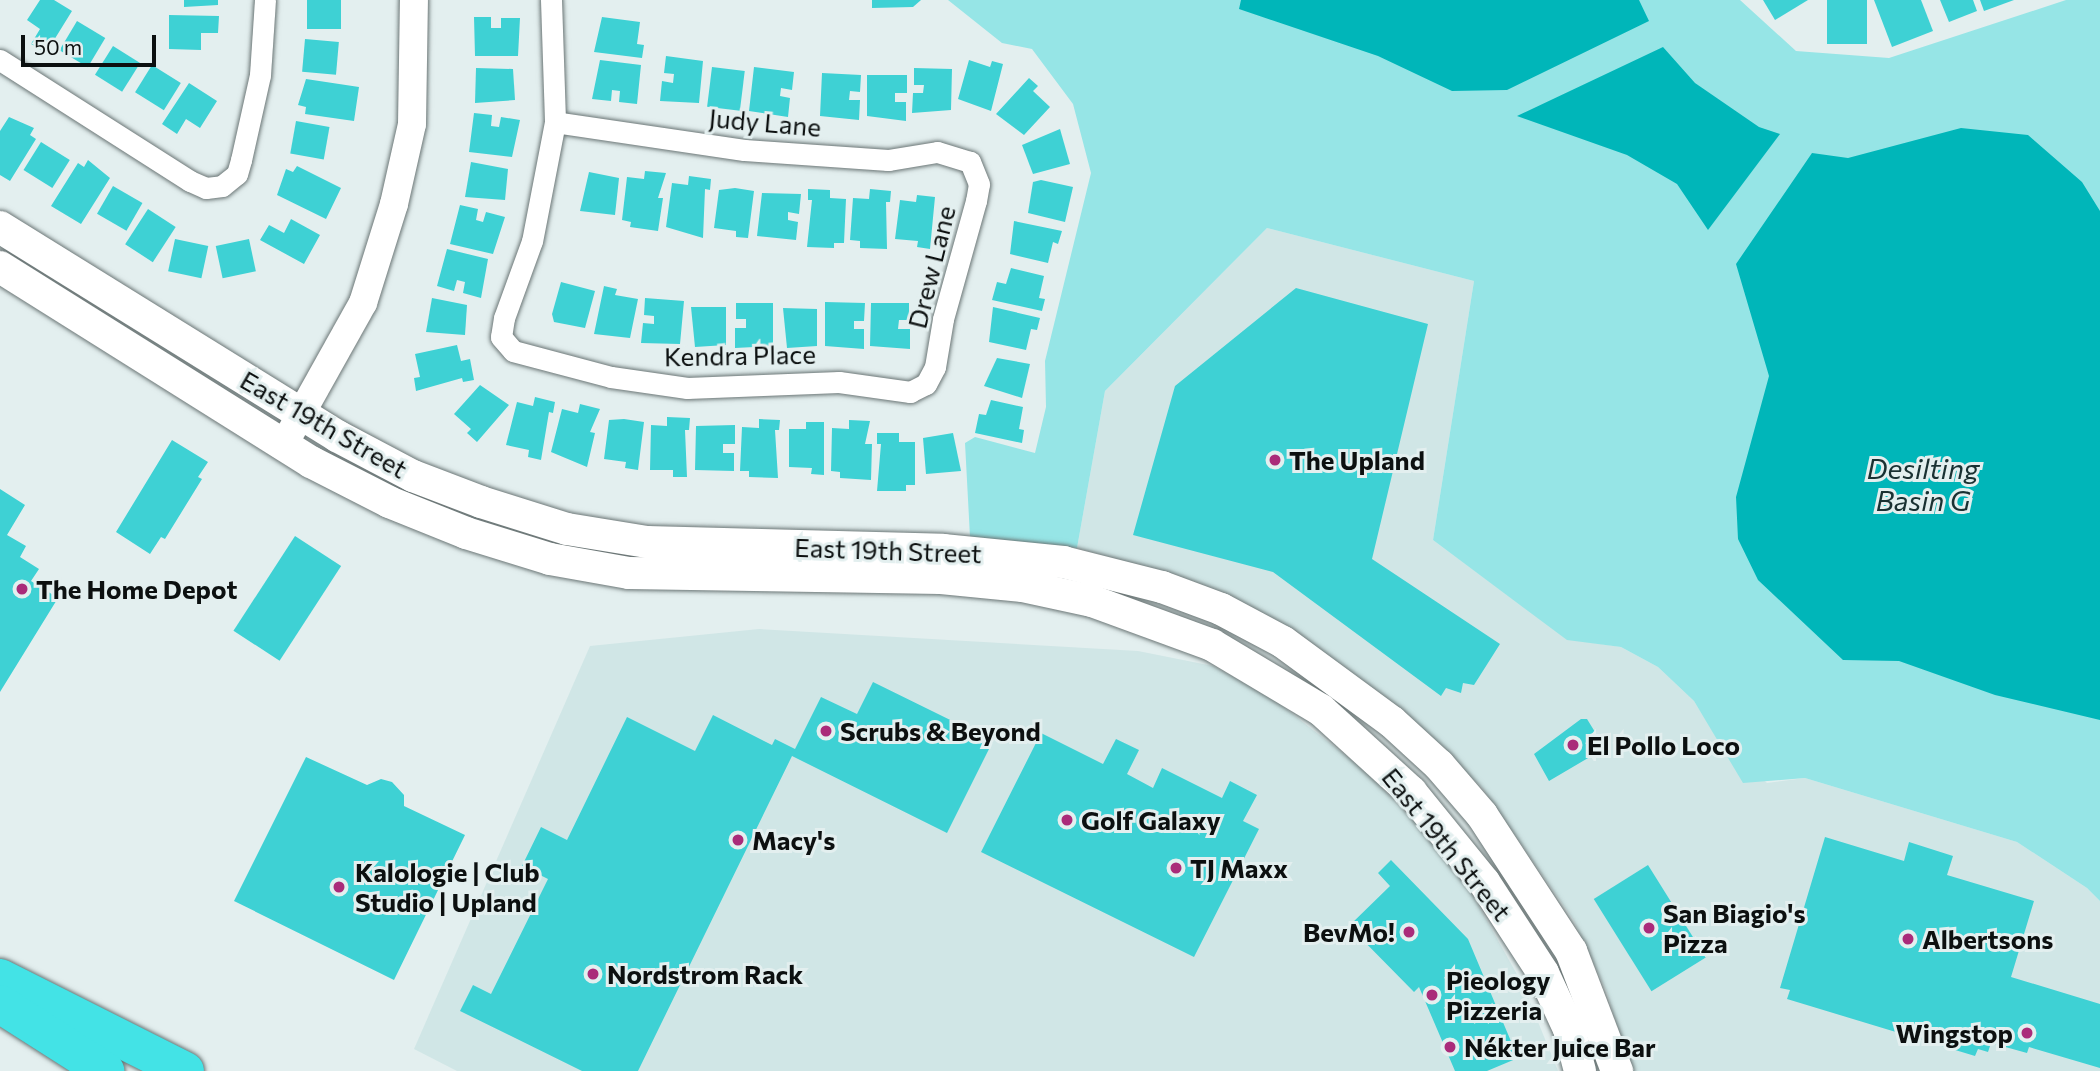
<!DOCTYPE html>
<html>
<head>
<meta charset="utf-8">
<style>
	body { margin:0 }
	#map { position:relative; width:2100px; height:1071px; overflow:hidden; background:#e3efef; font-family:Commissioner,sans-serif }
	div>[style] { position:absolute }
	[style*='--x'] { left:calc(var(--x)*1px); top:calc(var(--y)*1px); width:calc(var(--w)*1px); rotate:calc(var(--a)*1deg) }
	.built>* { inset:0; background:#d0e6e6 }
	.green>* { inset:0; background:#96e5e6 }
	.water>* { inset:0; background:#00b6b9 }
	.building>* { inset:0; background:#3ed1d4; transform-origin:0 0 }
	.roads { filter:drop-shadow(0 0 2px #6b7676) drop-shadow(0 0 2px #6b7676) }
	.minor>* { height:21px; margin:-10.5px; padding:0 10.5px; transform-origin:10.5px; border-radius:10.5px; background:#fff }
	.tertiary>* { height:28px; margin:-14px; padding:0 14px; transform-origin:14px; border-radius:14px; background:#fff }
	.secondary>* { height:32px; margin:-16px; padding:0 16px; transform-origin:16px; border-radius:16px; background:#fff }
	.motorway>* { height:38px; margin:-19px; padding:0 19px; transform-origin:19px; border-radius:19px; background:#43e3e6 }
	.dots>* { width:19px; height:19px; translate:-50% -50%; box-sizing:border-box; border:4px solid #e3efef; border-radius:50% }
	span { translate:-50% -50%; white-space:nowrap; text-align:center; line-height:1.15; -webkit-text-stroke:6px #e3efef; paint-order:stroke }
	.street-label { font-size:26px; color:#0c1010 }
	.poi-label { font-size:26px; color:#0c1010; font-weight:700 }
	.left { translate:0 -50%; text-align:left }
	.right { translate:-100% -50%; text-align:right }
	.water-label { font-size:28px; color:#193132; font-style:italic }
	.scale { position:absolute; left:21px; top:35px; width:135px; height:32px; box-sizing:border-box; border:4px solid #0c1010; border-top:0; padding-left:9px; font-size:21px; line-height:24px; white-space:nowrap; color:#0c1010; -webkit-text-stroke:5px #e3efef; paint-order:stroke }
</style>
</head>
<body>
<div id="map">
	<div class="built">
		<i style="clip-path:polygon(1267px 228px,1474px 281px,1433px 540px,1567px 639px,1621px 647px,1658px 667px,1694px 701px,1717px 738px,1767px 783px,1805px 778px,2017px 842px,2087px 888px,2100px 901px,2100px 1071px,1630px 1071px,1607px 992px,1573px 919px,1481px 786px,1401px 716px,1166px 573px,1077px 548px,1105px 391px)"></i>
		<i style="clip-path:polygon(759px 629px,1138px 651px,1213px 666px,1268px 695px,1363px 769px,1426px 833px,1473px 896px,1523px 985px,1558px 1071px,457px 1071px,414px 1049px,590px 646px)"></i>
	</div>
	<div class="green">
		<i style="clip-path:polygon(948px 0,1740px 0,1796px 51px,1889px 58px,2066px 0,2100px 0,2100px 901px,2087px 888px,2017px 842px,1805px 778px,1743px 783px,1694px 701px,1658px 667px,1621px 647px,1567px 640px,1433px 540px,1474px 281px,1267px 228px,1105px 391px,1077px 548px,970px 537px,965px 443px,975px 437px,1035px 453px,1046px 407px,1045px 361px,1091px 173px,1073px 104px,1032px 49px,1002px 43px)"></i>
	</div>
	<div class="water">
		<i style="clip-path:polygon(1241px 0,1639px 0,1649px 21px,1507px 90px,1452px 91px,1378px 56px,1239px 9px)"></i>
		<i style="clip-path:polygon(1663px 47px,1695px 83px,1759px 127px,1780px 134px,1708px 230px,1677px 184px,1627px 155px,1517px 116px)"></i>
		<i style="clip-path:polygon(1961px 128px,2028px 135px,2082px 182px,2100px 211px,2100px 720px,1995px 695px,1899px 661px,1843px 660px,1758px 580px,1738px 539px,1736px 497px,1769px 376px,1736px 264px,1812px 153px,1848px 158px)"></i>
	</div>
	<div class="building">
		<i style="clip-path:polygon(40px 0,54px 0,72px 11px,46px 53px,31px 44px,40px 29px,27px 20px)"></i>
		<i style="clip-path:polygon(184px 0,218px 0,218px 5px,184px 7px)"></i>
		<i style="left:307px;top:0;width:34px;height:29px"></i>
		<i style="clip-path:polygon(872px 0,921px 0,913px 7px,872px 8px)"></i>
		<i style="clip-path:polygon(1763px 0,1808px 0,1775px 20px)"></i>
		<i style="left:1827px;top:0;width:40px;height:44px"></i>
		<i style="clip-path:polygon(1874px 0,1921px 0,1933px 31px,1892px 47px)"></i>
		<i style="clip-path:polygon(1940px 0,1973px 0,1977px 11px,1949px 22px)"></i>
		<i style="clip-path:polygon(1980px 0,2014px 0,1984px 11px)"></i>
		<i style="clip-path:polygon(169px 15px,219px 16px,218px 33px,201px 33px,201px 50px,169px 49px)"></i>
		<i style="clip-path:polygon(474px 17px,491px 17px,491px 28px,501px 28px,501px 18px,520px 18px,518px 56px,475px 56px)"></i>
		<i style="clip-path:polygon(602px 17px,640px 22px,637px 44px,644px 45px,642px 58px,594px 52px)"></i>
		<i style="left:77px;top:21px;width:33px;height:34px;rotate:31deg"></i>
		<i style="left:305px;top:39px;width:34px;height:33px;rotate:5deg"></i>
		<i style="left:113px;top:46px;width:32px;height:34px;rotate:32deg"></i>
		<i style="clip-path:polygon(666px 56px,703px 61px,699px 103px,660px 101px,662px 81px,673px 83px,674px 74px,664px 73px)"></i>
		<i style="clip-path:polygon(600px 60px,641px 65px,637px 104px,619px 102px,620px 91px,612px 90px,611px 101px,592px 99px)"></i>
		<i style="clip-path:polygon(969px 60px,990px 67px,992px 61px,1003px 64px,991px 111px,958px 99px)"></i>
		<i style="left:152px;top:65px;width:34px;height:32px;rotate:32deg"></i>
		<i style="left:712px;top:67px;width:33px;height:40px;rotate:7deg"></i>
		<i style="clip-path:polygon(754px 67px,794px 72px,792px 90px,781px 88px,780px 96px,790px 98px,788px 117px,749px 111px)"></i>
		<i style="clip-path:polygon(476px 68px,513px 69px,515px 100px,475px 103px)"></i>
		<i style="clip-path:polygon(914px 68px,952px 69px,951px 110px,912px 113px,913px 93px,923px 93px,924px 85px,914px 85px)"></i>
		<i style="clip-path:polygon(822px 73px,861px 75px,860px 92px,850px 91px,849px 100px,860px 100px,859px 120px,820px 116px)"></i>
		<i style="clip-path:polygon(867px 75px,907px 75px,907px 93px,895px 93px,895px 102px,906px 102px,906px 121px,867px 116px)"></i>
		<i style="clip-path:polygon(1029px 78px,1038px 86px,1033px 91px,1050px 107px,1024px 135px,996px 114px)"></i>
		<i style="clip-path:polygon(306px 79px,359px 87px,354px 121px,305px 114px,306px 107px,298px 105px)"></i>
		<i style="clip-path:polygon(189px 83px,217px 101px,200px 128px,186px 119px,177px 134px,162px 124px)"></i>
		<i style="clip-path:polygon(474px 113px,492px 115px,491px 126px,499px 127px,501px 117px,520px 120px,512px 157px,469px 152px)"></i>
		<i style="clip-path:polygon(9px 117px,34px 128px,30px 135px,36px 139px,10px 181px,0 175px,0 131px)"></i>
		<i style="left:296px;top:121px;width:34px;height:33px;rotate:10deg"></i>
		<i style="clip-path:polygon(1060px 129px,1070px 164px,1033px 174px,1022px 145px)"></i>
		<i style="left:41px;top:142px;width:34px;height:33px;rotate:32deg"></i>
		<i style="clip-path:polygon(88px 160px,110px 178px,81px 224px,51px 206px,78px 163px,84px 167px)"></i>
		<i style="clip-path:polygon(471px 162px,508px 169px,505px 200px,465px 197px)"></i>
		<i style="clip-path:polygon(297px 166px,341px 188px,326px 219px,277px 195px,286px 169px,293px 172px)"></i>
		<i style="clip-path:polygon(645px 171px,666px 173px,658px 198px,663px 198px,658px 231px,630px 227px,631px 222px,622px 220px,627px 177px,644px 179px)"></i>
		<i style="clip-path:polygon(589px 172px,619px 178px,615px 215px,580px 211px)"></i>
		<i style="clip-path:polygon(689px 176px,711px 179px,710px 190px,705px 189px,703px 238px,666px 227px,672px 183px,688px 185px)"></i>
		<i style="clip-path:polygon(1041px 180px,1073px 187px,1065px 222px,1028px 213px,1033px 182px)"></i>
		<i style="left:113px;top:186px;width:34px;height:32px;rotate:30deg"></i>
		<i style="clip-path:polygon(735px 188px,754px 191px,748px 238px,736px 237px,736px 231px,714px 228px,719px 190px)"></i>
		<i style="clip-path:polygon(808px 189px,830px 190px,830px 198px,846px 199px,844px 243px,834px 243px,834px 248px,807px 247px,812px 200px,808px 200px)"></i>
		<i style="clip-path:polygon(870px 189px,891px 191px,890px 202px,886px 202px,887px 249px,860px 248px,860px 241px,850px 240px,853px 198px,869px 199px)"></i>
		<i style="clip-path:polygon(762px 193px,801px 194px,799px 214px,788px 212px,788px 220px,798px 222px,796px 240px,757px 236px)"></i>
		<i style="clip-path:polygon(917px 195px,935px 197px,930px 249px,917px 247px,918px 241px,895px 239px,900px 200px,916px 202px)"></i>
		<i style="clip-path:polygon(460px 205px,478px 209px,476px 220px,483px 222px,486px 212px,505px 217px,493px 254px,450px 244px)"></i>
		<i style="left:148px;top:209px;width:33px;height:42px;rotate:33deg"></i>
		<i style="clip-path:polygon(291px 219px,320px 235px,304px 264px,260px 240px,269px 225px,284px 233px)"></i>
		<i style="clip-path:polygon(1014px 221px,1062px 231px,1058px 244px,1053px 242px,1048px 263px,1010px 254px)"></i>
		<i style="left:175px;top:239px;width:34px;height:33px;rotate:12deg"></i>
		<i style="left:249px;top:239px;width:33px;height:34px;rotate:78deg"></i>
		<i style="clip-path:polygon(447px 249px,488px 259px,481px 298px,463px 293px,465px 282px,457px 280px,454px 291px,437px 286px)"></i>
		<i style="clip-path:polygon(1011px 268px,1044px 276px,1039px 298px,1045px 299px,1042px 311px,992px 300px,997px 282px,1006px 284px)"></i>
		<i style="clip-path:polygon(561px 282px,595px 291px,585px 328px,554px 322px,552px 314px)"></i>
		<i style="clip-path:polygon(604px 286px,617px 289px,615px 295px,638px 299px,630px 338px,594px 334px)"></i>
		<i style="clip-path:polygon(1296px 288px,1428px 324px,1372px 559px,1500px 644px,1474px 685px,1463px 683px,1461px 693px,1446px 688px,1441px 696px,1273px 572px,1133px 535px,1175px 386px)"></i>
		<i style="clip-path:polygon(432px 298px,467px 305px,465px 335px,426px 332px)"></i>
		<i style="clip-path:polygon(645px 298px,684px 301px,680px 344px,641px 343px,643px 323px,654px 324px,654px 316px,644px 315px)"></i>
		<i style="clip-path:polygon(825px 302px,865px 303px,864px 321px,854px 321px,854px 329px,864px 329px,864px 349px,825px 346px)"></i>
		<i style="clip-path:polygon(736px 303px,773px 303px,773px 346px,735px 348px,735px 328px,746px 328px,746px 319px,736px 319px)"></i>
		<i style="clip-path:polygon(871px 303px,909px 303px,909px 320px,899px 320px,898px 329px,910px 329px,910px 349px,870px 346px)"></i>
		<i style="clip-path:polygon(691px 307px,726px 307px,726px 345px,695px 347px)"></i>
		<i style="clip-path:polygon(993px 307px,1040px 318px,1037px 330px,1031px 329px,1026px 350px,989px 342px)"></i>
		<i style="clip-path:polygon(783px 308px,817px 309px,817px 346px,787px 348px)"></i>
		<i style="clip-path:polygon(457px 345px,461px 361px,470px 359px,474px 380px,463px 382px,462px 378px,416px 391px,414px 378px,420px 377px,415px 354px)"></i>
		<i style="clip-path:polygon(997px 358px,1030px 364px,1022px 398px,984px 386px)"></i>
		<i style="clip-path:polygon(480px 385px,509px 405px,477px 442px,467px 433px,471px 429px,454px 414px)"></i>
		<i style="clip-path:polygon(535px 397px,555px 402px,553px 413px,549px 412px,541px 460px,528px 457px,529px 450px,506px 445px,517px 402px,533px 406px)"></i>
		<i style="clip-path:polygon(991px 400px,1023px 407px,1019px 429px,1024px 430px,1022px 443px,975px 433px,979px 414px,986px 415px)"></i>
		<i style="clip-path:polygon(580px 404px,600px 409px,590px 432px,595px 433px,587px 467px,551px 452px,562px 409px,578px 413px)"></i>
		<i style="clip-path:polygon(667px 417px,690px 418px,689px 430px,685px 430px,687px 477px,673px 477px,673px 470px,650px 470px,651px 425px,667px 426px)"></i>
		<i style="clip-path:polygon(624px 419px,644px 422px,638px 470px,625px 468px,626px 462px,604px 459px,609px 420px)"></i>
		<i style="clip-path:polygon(759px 419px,780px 420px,779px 430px,775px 430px,778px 478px,749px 477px,749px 471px,740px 471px,742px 427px,759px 428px)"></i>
		<i style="clip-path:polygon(849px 420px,870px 421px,865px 444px,872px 444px,871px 480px,840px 478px,840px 472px,831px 471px,832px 428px,849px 429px)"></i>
		<i style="clip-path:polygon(806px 422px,824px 422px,824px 475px,811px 474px,812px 468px,789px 467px,789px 429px,806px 429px)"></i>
		<i style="clip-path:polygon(735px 425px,735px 444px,723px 444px,723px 453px,734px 453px,734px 471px,695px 470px,696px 426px)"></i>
		<i style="clip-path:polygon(877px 433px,899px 433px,899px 442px,915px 442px,915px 485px,906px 485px,906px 491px,877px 491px,881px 444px,877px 444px)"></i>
		<i style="clip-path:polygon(953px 433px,961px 471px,926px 474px,923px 438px)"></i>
		<i style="clip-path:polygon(172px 440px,208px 462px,198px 477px,202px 479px,165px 539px,161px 537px,150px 554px,116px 532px)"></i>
		<i style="clip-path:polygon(0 489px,25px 505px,7px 535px,26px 546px,20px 557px,39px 569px,31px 581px,58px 598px,0 692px)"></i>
		<i style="left:295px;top:536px;width:55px;height:113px;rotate:33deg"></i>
		<i style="clip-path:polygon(873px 682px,993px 741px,947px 833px,792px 756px,638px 1071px,582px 1071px,460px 1011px,473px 985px,491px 994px,548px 879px,522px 866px,541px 827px,567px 840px,627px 717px,695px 751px,713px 715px,772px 745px,775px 739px,795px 749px,821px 697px,857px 714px)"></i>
		<i style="clip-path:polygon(1581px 719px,1587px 719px,1595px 732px,1590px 734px,1600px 751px,1549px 781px,1534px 754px)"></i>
		<i style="clip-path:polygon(1041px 733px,1103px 764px,1116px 739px,1139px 750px,1127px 774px,1153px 788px,1162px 768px,1222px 798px,1230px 781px,1257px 795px,1243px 821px,1259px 829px,1194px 957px,981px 852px)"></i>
		<i style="clip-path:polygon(306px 757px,367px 785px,381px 779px,392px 782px,404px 795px,404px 806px,465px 835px,394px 980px,234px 901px)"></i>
		<i style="clip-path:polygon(1825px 837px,1904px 861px,1909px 842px,1953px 856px,1947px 875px,2034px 901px,2011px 977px,2100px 1004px,2100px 1068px,2029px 1047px,2027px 1053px,1991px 1043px,1988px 1052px,1978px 1049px,1975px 1056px,1787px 999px,1790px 990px,1780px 988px)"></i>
		<i style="clip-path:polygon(1391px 860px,1468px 939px,1518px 1058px,1487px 1071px,1455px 1071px,1419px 987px,1414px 992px,1349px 926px,1390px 886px,1378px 873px)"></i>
		<i style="left:1648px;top:865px;width:109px;height:64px;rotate:58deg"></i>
	</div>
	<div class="roads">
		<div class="minor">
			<i style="--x:551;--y:0;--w:122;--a:88.1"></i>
			<i style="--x:555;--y:122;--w:121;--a:100.9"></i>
			<i style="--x:532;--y:241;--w:82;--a:110"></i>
			<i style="--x:504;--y:318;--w:19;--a:99"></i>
			<i style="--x:501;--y:337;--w:18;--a:49"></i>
			<i style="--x:513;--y:351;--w:101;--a:14.9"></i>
			<i style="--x:611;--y:377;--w:77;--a:8.2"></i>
			<i style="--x:687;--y:388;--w:152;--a:-2.3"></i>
			<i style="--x:839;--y:382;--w:72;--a:8"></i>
			<i style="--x:910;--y:392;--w:18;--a:-27"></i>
			<i style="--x:926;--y:384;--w:19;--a:-62"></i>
			<i style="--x:935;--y:367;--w:49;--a:-80.5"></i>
			<i style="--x:943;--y:319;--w:123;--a:-74.4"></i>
			<i style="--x:976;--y:201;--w:17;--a:-80"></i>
			<i style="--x:979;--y:184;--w:24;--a:-112"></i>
			<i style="--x:970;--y:162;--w:34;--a:-163"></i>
			<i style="--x:937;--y:152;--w:50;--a:170.7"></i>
			<i style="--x:888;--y:160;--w:144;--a:-176"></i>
			<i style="--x:744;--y:150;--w:191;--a:-171.6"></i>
			<i style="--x:0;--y:60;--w:225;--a:32.5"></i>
			<i style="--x:190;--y:181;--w:17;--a:24"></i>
			<i style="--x:206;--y:188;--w:16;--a:-7"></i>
			<i style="--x:222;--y:186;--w:19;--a:-39"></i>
			<i style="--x:237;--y:174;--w:15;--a:-74"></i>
			<i style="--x:241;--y:160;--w:87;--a:-77.4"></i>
			<i style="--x:260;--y:75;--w:75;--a:-86.2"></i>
		</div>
		<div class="tertiary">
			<i style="--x:283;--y:446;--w:164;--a:-60.8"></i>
			<i style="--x:363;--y:303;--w:104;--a:-72.6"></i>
			<i style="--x:394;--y:204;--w:82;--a:-77.3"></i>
			<i style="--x:412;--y:124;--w:124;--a:-89.1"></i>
		</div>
		<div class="secondary">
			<i style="--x:0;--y:227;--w:397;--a:31.8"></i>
			<i style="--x:337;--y:436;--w:86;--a:27.8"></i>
			<i style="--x:413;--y:476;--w:73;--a:20.9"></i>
			<i style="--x:481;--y:502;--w:90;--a:17.4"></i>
			<i style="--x:567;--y:529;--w:81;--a:9.2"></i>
			<i style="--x:647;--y:542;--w:296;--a:1.5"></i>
			<i style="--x:943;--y:550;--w:121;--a:5.7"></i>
			<i style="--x:1063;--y:562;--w:102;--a:14.2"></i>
			<i style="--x:1162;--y:587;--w:63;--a:20.4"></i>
			<i style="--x:1221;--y:609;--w:70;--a:28"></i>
			<i style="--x:1283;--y:642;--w:135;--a:36.3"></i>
			<i style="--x:1392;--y:722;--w:64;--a:42.5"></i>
			<i style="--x:1439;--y:765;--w:66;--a:49.3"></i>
			<i style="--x:1482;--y:815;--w:163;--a:56.8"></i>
			<i style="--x:1571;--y:951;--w:129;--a:69"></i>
			<i style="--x:0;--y:267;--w:367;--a:32.1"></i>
			<i style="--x:311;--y:462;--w:88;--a:27.1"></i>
			<i style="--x:389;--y:502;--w:83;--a:21.9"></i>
			<i style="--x:466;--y:533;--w:88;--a:17.2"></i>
			<i style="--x:550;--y:559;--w:80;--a:10"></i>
			<i style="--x:629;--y:573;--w:312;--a:0.9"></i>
			<i style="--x:941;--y:578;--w:82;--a:5.6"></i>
			<i style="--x:1023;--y:586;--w:71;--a:12.3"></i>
			<i style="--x:1092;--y:601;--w:128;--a:20.1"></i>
			<i style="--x:1212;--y:645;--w:127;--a:30.8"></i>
			<i style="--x:1321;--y:710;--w:122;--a:42.3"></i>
			<i style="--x:1411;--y:792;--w:116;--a:51"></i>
			<i style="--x:1484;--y:882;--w:108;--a:57"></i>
			<i style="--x:1543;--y:973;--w:62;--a:65.1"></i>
			<i style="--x:1569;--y:1029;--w:43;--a:75.3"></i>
		</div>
		<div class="motorway">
			<i style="--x:0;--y:978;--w:207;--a:26.7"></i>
			<i style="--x:0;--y:1004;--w:125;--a:32.5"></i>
		</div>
	</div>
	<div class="dots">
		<i style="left:1275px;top:460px;background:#aa2b7a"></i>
		<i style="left:22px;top:589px;background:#aa2b7a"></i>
		<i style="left:826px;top:731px;background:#aa2b7a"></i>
		<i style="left:1573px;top:745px;background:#aa2b7a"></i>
		<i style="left:1067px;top:820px;background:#aa2b7a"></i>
		<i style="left:738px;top:840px;background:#aa2b7a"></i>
		<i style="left:1176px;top:868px;background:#aa2b7a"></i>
		<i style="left:339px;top:887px;background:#aa2b7a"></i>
		<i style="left:1649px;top:928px;background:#aa2b7a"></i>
		<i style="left:1409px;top:932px;background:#aa2b7a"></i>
		<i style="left:1908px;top:939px;background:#aa2b7a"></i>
		<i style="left:593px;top:974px;background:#aa2b7a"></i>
		<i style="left:1432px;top:995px;background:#aa2b7a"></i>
		<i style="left:2027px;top:1033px;background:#aa2b7a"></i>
		<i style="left:1450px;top:1047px;background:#aa2b7a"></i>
	</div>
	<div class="street-label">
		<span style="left:765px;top:122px;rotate:5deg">Judy Lane</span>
		<span style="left:931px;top:267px;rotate:-76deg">Drew Lane</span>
		<span style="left:740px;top:355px;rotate:-1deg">Kendra Place</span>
		<span style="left:324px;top:424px;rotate:30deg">East 19th Street</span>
		<span style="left:888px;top:550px;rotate:2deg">East 19th Street</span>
		<span style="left:1447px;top:844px;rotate:51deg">East 19th Street</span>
	</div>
	<div class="poi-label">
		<span class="left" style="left:1289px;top:460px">The Upland</span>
		<span class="left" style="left:36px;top:589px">The Home Depot</span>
		<span class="left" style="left:840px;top:731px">Scrubs &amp; Beyond</span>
		<span class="left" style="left:1587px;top:745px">El Pollo Loco</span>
		<span class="left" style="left:1081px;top:820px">Golf Galaxy</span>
		<span class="left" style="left:752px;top:840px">Macy's</span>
		<span class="left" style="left:1190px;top:868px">TJ Maxx</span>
		<span class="left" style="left:355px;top:887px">Kalologie | Club<br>Studio | Upland</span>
		<span class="left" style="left:1663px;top:928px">San Biagio's<br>Pizza</span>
		<span class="right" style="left:1395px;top:932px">BevMo!</span>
		<span class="left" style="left:1922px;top:939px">Albertsons</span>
		<span class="left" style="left:607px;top:974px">Nordstrom Rack</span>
		<span class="left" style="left:1446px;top:995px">Pieology<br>Pizzeria</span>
		<span class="right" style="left:2013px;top:1033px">Wingstop</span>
		<span class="left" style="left:1464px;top:1047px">Nékter Juice Bar</span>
	</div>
	<div class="water-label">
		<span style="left:1923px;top:484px">Desilting<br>Basin G</span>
	</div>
	<div class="scale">50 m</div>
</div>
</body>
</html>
